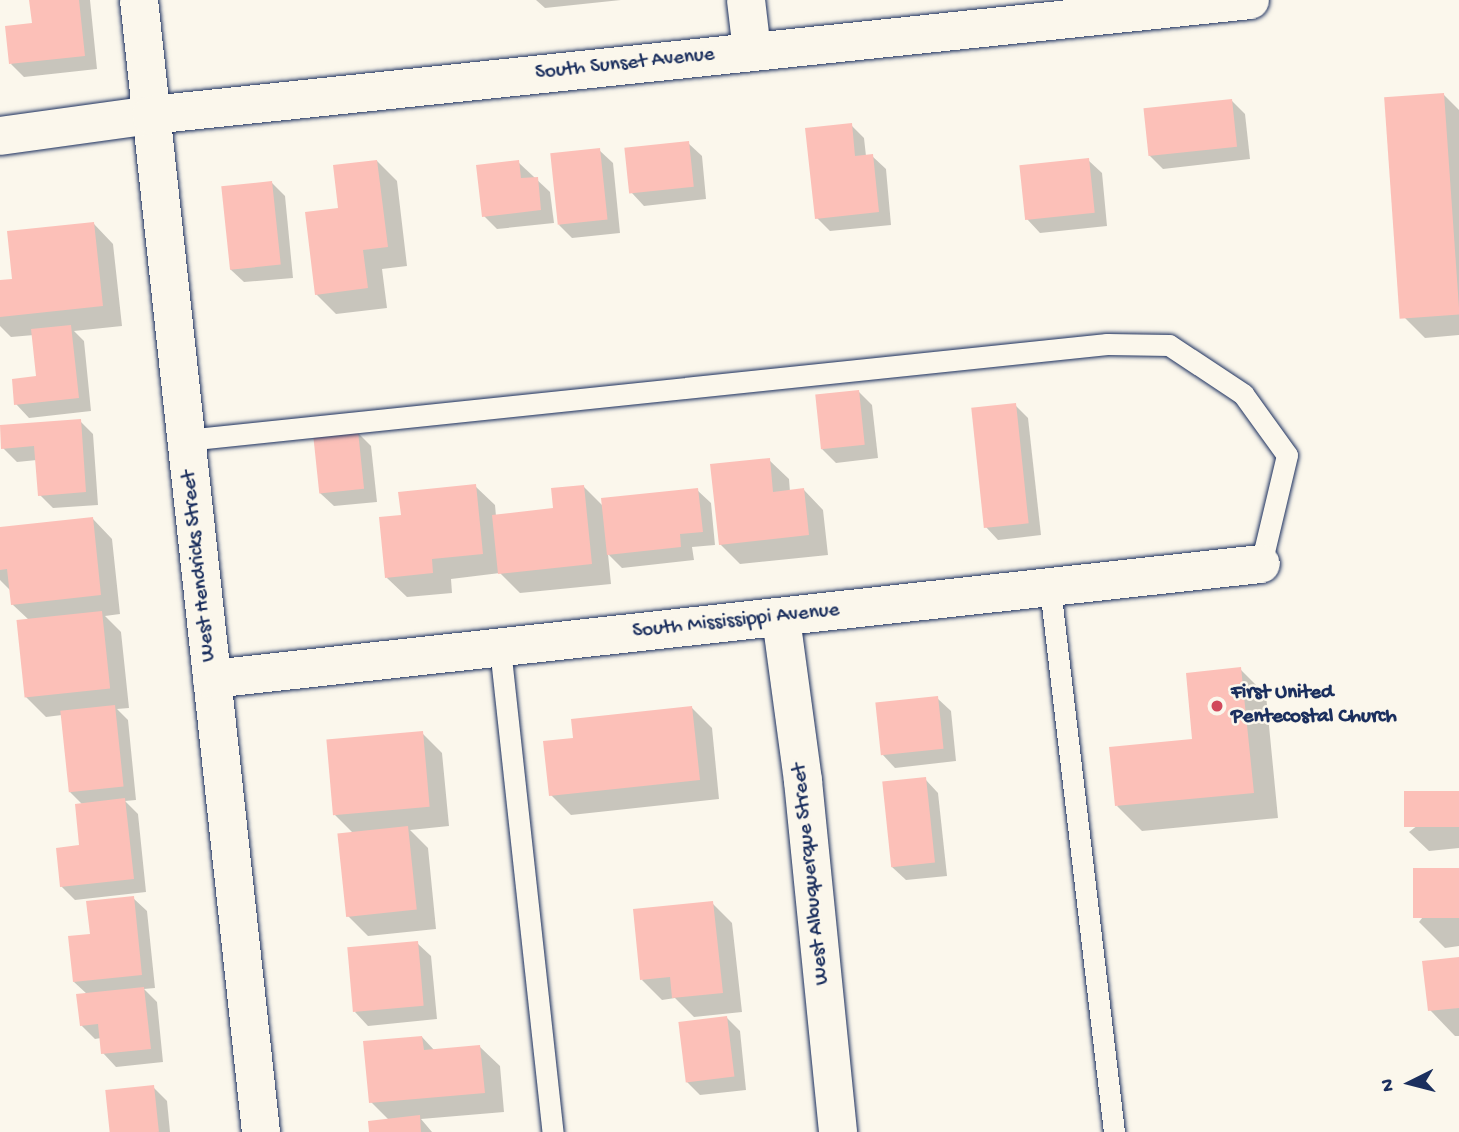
<!DOCTYPE html>
<html>
<head>
<meta charset="utf-8">
<style>
	body { margin:0 }
	#map { position:relative; width:1459px; height:1132px; overflow:hidden; background:#fbf7ec; font-family:"Gochi Hand",sans-serif }
	div>[style] { position:absolute }
	[style*='--x'] { left:calc(var(--x)*1px); top:calc(var(--y)*1px); width:calc(var(--w)*1px); rotate:calc(var(--a)*1deg) }
	.shadow>* { inset:0; background:#0003 }
	.building>* { inset:0; background:#fcc0b8; transform-origin:0 0 }
	.roads { filter:drop-shadow(0 0 2px #1b2f5e) drop-shadow(0 0 2px #1b2f5e) }
	.service>* { height:21px; margin:-10.5px; padding:0 10.5px; transform-origin:10.5px; border-radius:10.5px; background:#fbf7ec }
	.minor>* { height:38px; margin:-19px; padding:0 19px; transform-origin:19px; border-radius:19px; background:#fbf7ec }
	.secondary>* { height:38px; margin:-19px; padding:0 19px; transform-origin:19px; border-radius:19px; background:#fbf7ec }
	.dots>* { width:19px; height:19px; translate:-50% -50%; box-sizing:border-box; border:4px solid #fbf7ec; border-radius:50% }
	span { translate:-50% -50%; white-space:nowrap; text-align:center; line-height:1.15; -webkit-text-stroke:5px #fbf7ec; paint-order:stroke }
	.street-label { font-size:21px; color:#1b2f5e }
	.poi-label { font-size:21px; color:#1b2f5e; font-weight:700 }
	.left { translate:0 -50%; text-align:left }
	.north { position:absolute; left:1375px; top:1048px; width:70px; height:70px; -webkit-text-stroke:5px #fbf7ec; paint-order:stroke; rotate:264deg; font-size:19px; font-weight:700; line-height:28px; text-align:center; color:#1b2f5e }
	.north::after { content:''; display:block; margin:auto; width:24px; height:32px; background:#1b2f5e; clip-path:polygon(50% 0,100% 100%,50% 72%,0 100%) }
</style>
</head>
<body>
<div id="map">
	<div class="shadow">
		<i style="clip-path:polygon(31px 0,90px 0,97px 69px,24px 77px,11px 64px,34px 24px)"></i>
		<i style="clip-path:polygon(536px 0,621px 0,545px 8px)"></i>
		<i style="clip-path:polygon(1443px 94px,1459px 110px,1459px 335px,1425px 338px,1405px 318px)"></i>
		<i style="clip-path:polygon(1231px 100px,1245px 114px,1250px 159px,1163px 169px,1149px 155px)"></i>
		<i style="clip-path:polygon(851px 125px,864px 138px,866px 156px,872px 156px,886px 169px,891px 225px,830px 231px,817px 218px)"></i>
		<i style="clip-path:polygon(688px 143px,702px 156px,706px 199px,644px 206px,631px 192px)"></i>
		<i style="clip-path:polygon(599px 150px,613px 163px,620px 233px,572px 238px,559px 225px)"></i>
		<i style="clip-path:polygon(1088px 160px,1102px 173px,1107px 226px,1040px 233px,1027px 219px)"></i>
		<i style="clip-path:polygon(377px 161px,397px 181px,407px 266px,382px 269px,387px 308px,336px 314px,316px 294px,340px 209px)"></i>
		<i style="clip-path:polygon(518px 162px,550px 192px,554px 223px,497px 229px,484px 216px)"></i>
		<i style="clip-path:polygon(272px 183px,285px 196px,293px 278px,244px 282px,230px 269px)"></i>
		<i style="clip-path:polygon(94px 224px,113px 244px,122px 326px,74px 331px,84px 341px,91px 411px,29px 418px,16px 404px,38px 378px,34px 335px,11px 337px,0 326px,0 282px,14px 281px)"></i>
		<i style="clip-path:polygon(859px 392px,872px 405px,878px 458px,836px 463px,822px 449px)"></i>
		<i style="clip-path:polygon(1015px 405px,1028px 418px,1041px 535px,998px 540px,985px 526px)"></i>
		<i style="clip-path:polygon(80px 421px,93px 434px,98px 505px,53px 508px,40px 495px,37px 460px,17px 462px,3px 448px)"></i>
		<i style="clip-path:polygon(357px 432px,371px 446px,377px 502px,334px 506px,320px 493px)"></i>
		<i style="clip-path:polygon(769px 460px,789px 479px,790px 492px,804px 490px,823px 510px,828px 555px,740px 564px,720px 544px)"></i>
		<i style="clip-path:polygon(475px 486px,495px 505px,496px 516px,555px 510px,583px 486px,604px 507px,697px 490px,711px 503px,715px 545px,692px 547px,694px 560px,622px 568px,608px 554px,611px 584px,520px 593px,500px 573px,451px 579px,452px 593px,407px 597px,387px 578px,403px 517px)"></i>
		<i style="clip-path:polygon(93px 519px,112px 539px,120px 614px,105px 616px,121px 632px,129px 708px,117px 709px,128px 720px,136px 800px,125px 801px,138px 814px,146px 892px,75px 900px,61px 886px,81px 847px,83px 805px,70px 792px,62px 715px,46px 717px,26px 697px,29px 620px,12px 604px,11px 591px,0 580px,0 529px)"></i>
		<i style="clip-path:polygon(1240px 669px,1266px 695px,1278px 818px,1142px 831px,1117px 806px,1194px 741px)"></i>
		<i style="clip-path:polygon(937px 698px,951px 711px,956px 761px,895px 768px,882px 754px)"></i>
		<i style="clip-path:polygon(692px 708px,712px 728px,719px 799px,571px 815px,551px 795px,575px 740px)"></i>
		<i style="clip-path:polygon(422px 733px,442px 753px,449px 826px,410px 830px,428px 848px,436px 929px,368px 936px,348px 916px,354px 834px,335px 815px)"></i>
		<i style="clip-path:polygon(925px 779px,938px 793px,947px 876px,906px 880px,892px 867px)"></i>
		<i style="clip-path:polygon(1459px 793px,1459px 848px,1429px 851px,1409px 832px)"></i>
		<i style="clip-path:polygon(1459px 870px,1459px 946px,1445px 948px,1419px 922px)"></i>
		<i style="clip-path:polygon(133px 898px,147px 911px,155px 988px,144px 989px,157px 1002px,163px 1062px,116px 1067px,103px 1053px,101px 1038px,95px 1039px,81px 1025px,87px 994px,74px 982px,92px 935px)"></i>
		<i style="clip-path:polygon(712px 903px,732px 923px,742px 1012px,694px 1017px,675px 998px,662px 1000px,642px 980px)"></i>
		<i style="clip-path:polygon(417px 943px,431px 956px,437px 1019px,368px 1026px,355px 1012px)"></i>
		<i style="clip-path:polygon(1459px 959px,1459px 1036px,1455px 1036px,1430px 1010px)"></i>
		<i style="clip-path:polygon(727px 1018px,740px 1031px,746px 1090px,700px 1095px,686px 1081px)"></i>
		<i style="clip-path:polygon(422px 1037px,435px 1051px,480px 1047px,500px 1066px,504px 1112px,421px 1119px,432px 1132px,371px 1132px,389px 1120px,371px 1102px)"></i>
		<i style="clip-path:polygon(153px 1087px,167px 1101px,170px 1132px,111px 1132px)"></i>
	</div>
	<div class="building">
		<i style="clip-path:polygon(29px 0,79px 0,85px 56px,9px 64px,5px 26px,32px 23px)"></i>
		<i style="left:1444px;top:93px;width:222px;height:60px;rotate:86deg"></i>
		<i style="left:1232px;top:99px;width:48px;height:89px;rotate:84deg"></i>
		<i style="clip-path:polygon(852px 123px,855px 156px,873px 154px,879px 212px,815px 219px,805px 128px)"></i>
		<i style="left:689px;top:141px;width:46px;height:65px;rotate:84deg"></i>
		<i style="left:600px;top:148px;width:72px;height:50px;rotate:84deg"></i>
		<i style="left:1089px;top:158px;width:55px;height:70px;rotate:84deg"></i>
		<i style="clip-path:polygon(377px 160px,388px 247px,363px 250px,368px 288px,315px 295px,305px 212px,338px 208px,333px 165px)"></i>
		<i style="clip-path:polygon(519px 160px,521px 178px,538px 177px,541px 210px,482px 217px,476px 165px)"></i>
		<i style="left:272px;top:181px;width:84px;height:51px;rotate:84deg"></i>
		<i style="clip-path:polygon(94px 222px,103px 306px,0 317px,0 280px,12px 279px,7px 231px)"></i>
		<i style="clip-path:polygon(71px 325px,79px 398px,14px 405px,12px 379px,36px 376px,31px 329px)"></i>
		<i style="left:859px;top:390px;width:55px;height:44px;rotate:84deg"></i>
		<i style="left:1016px;top:403px;width:121px;height:45px;rotate:84deg"></i>
		<i style="clip-path:polygon(81px 419px,86px 492px,38px 496px,34px 446px,1px 449px,0 425px)"></i>
		<i style="left:358px;top:431px;width:58px;height:45px;rotate:84deg"></i>
		<i style="clip-path:polygon(770px 458px,773px 492px,804px 488px,809px 535px,719px 545px,710px 464px)"></i>
		<i style="clip-path:polygon(476px 484px,483px 554px,432px 559px,433px 573px,385px 578px,379px 517px,401px 515px,398px 492px)"></i>
		<i style="clip-path:polygon(584px 485px,592px 564px,498px 574px,492px 515px,553px 508px,551px 488px)"></i>
		<i style="clip-path:polygon(698px 488px,703px 532px,680px 534px,681px 547px,607px 555px,601px 498px)"></i>
		<i style="clip-path:polygon(93px 517px,101px 595px,11px 605px,7px 569px,0 570px,0 527px)"></i>
		<i style="left:102px;top:611px;width:78px;height:86px;rotate:84deg"></i>
		<i style="clip-path:polygon(1241px 667px,1254px 793px,1115px 806px,1109px 747px,1192px 739px,1186px 673px)"></i>
		<i style="left:938px;top:696px;width:53px;height:63px;rotate:84deg"></i>
		<i style="left:115px;top:705px;width:82px;height:55px;rotate:84deg"></i>
		<i style="clip-path:polygon(692px 706px,700px 780px,549px 796px,543px 741px,573px 738px,571px 719px)"></i>
		<i style="left:423px;top:731px;width:76px;height:97px;rotate:85deg"></i>
		<i style="left:926px;top:777px;width:86px;height:44px;rotate:84deg"></i>
		<i style="left:1459px;top:791px;width:36px;height:55px;rotate:90deg"></i>
		<i style="clip-path:polygon(125px 798px,134px 879px,60px 887px,56px 848px,79px 845px,75px 804px)"></i>
		<i style="left:408px;top:826px;width:84px;height:71px;rotate:84deg"></i>
		<i style="left:1459px;top:868px;width:50px;height:46px;rotate:90deg"></i>
		<i style="clip-path:polygon(134px 896px,142px 975px,73px 982px,68px 936px,90px 934px,86px 901px)"></i>
		<i style="clip-path:polygon(713px 901px,723px 993px,672px 998px,670px 977px,640px 980px,633px 909px)"></i>
		<i style="left:418px;top:941px;width:65px;height:71px;rotate:85deg"></i>
		<i style="clip-path:polygon(1459px 957px,1459px 1008px,1428px 1011px,1422px 961px)"></i>
		<i style="clip-path:polygon(144px 987px,151px 1049px,101px 1054px,98px 1024px,80px 1026px,76px 994px)"></i>
		<i style="left:727px;top:1016px;width:61px;height:49px;rotate:83deg"></i>
		<i style="clip-path:polygon(422px 1036px,424px 1050px,480px 1045px,485px 1093px,369px 1103px,363px 1041px)"></i>
		<i style="left:154px;top:1085px;width:47px;height:49px;rotate:84deg"></i>
		<i style="clip-path:polygon(420px 1115px,421px 1132px,369px 1132px,368px 1121px)"></i>
	</div>
	<div class="roads">
		<div class="service">
			<i style="--x:186;--y:440;--w:926;--a:-5.95"></i>
			<i style="--x:1107;--y:344;--w:62;--a:0.9"></i>
			<i style="--x:1169;--y:345;--w:89;--a:33.5"></i>
			<i style="--x:1243;--y:394;--w:75;--a:54.2"></i>
			<i style="--x:1287;--y:455;--w:112;--a:103.4"></i>
			<i style="--x:1050;--y:588;--w:548;--a:83.29"></i>
			<i style="--x:500;--y:648;--w:487;--a:83.8"></i>
		</div>
		<div class="minor">
			<i style="--x:139;--y:0;--w:1139;--a:83.85"></i>
			<i style="--x:746;--y:0;--w:51;--a:83.3"></i>
			<i style="--x:781;--y:618;--w:164;--a:82.3"></i>
			<i style="--x:803;--y:781;--w:353;--a:84.3"></i>
			<i style="--x:212;--y:679;--w:1055;--a:-6.26"></i>
		</div>
		<div class="secondary">
			<i style="--x:0;--y:136;--w:152;--a:-7.9"></i>
			<i style="--x:151;--y:115;--w:1105;--a:-5.97"></i>
		</div>
	</div>
	<div class="dots">
		<i style="left:1217px;top:706px;background:#d1495b"></i>
	</div>
	<div class="street-label">
		<span style="left:625px;top:65px;rotate:-6deg">South Sunset Avenue</span>
		<span style="left:200px;top:566px;rotate:-96deg">West Hendricks Street</span>
		<span style="left:736px;top:622px;rotate:-6deg">South Mississippi Avenue</span>
		<span style="left:812px;top:874px;rotate:-96deg">West Albuquerque Street</span>
	</div>
	<div class="poi-label">
		<span class="left" style="left:1231px;top:706px">First United<br>Pentecostal Church</span>
	</div>
	<div class="north">N</div>
</div>
</body>
</html>
